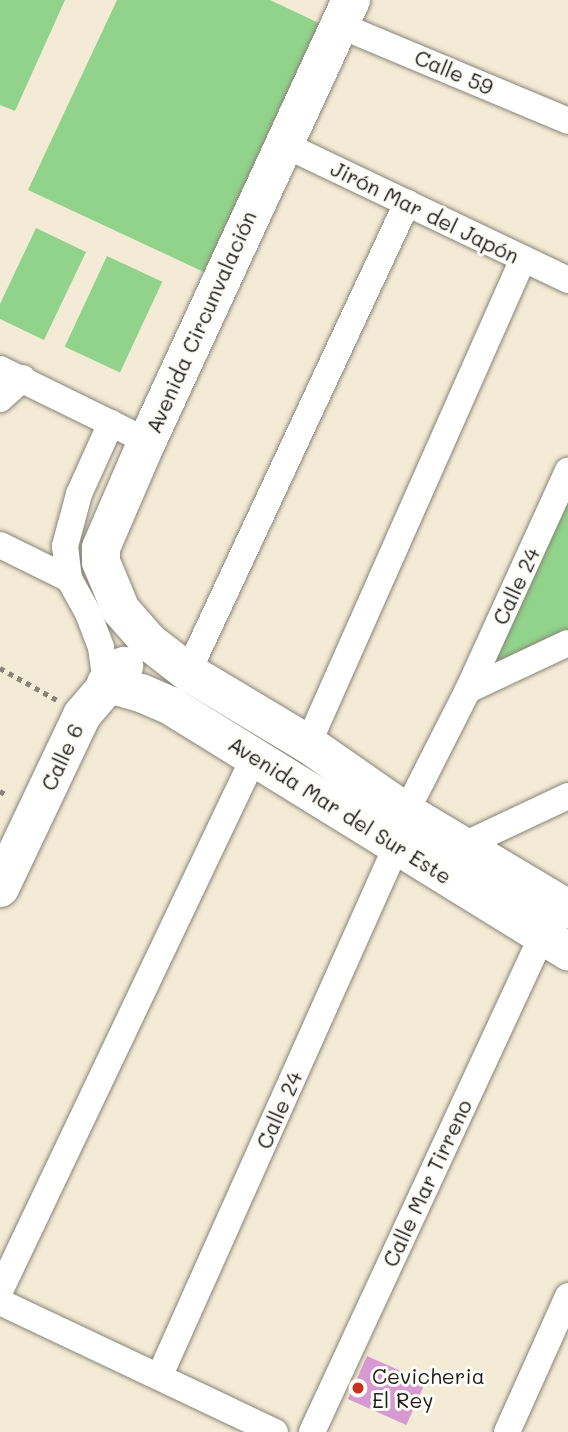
<!DOCTYPE html>
<html>
<head>
<meta charset="utf-8">
<style>
	body { margin:0 }
	#map { position:relative; width:568px; height:1432px; overflow:hidden; background:#f3ebd5; font-family:Mali,sans-serif }
	div>[style] { position:absolute }
	[style*='--x'] { left:calc(var(--x)*1px); top:calc(var(--y)*1px); width:calc(var(--w)*1px); rotate:calc(var(--a)*1deg) }
	.green>* { inset:0; background:#91d38b; transform-origin:0 0 }
	.building>* { inset:0; background:#d799d1; transform-origin:0 0 }
	.path>* { height:4.5px; margin-top:-2.25px; transform-origin:0; background:repeating-linear-gradient(90deg,#888478 0 5px,transparent 0 10px) }
	.roads { filter:drop-shadow(0 0 2px #888478) drop-shadow(0 0 2px #888478) }
	.street>* { height:26px; margin:-13px; padding:0 13px; transform-origin:13px; border-radius:13px; background:#fff }
	.secondary>* { height:38px; margin:-19px; padding:0 19px; transform-origin:19px; border-radius:19px; background:#fff }
	.dots>* { width:19px; height:19px; translate:-50% -50%; box-sizing:border-box; border:4px solid #fdfcf7; border-radius:50% }
	span { translate:-50% -50%; white-space:nowrap; text-align:center; line-height:1.15; -webkit-text-stroke:6px #fdfcf7; paint-order:stroke }
	.street-label { font-size:21px; color:#1c1c1c }
	.poi-label { font-size:21px; color:#1c1c1c }
	.left { translate:0 -50%; text-align:left }
</style>
</head>
<body>
<div id="map">
	<div class="green">
		<i style="clip-path:polygon(0 0,65px 0,15px 111px,0 105px)"></i>
		<i style="clip-path:polygon(117px 0,270px 0,323px 25px,206px 273px,28px 190px)"></i>
		<i style="clip-path:polygon(36px 228px,86px 252px,44px 340px,0 319px,0 304px)"></i>
		<i style="left:107px;top:256px;width:61px;height:100px;rotate:25deg"></i>
		<i style="clip-path:polygon(568px 503px,568px 630px,500px 661px,495px 657px)"></i>
	</div>
	<div class="building">
		<i style="left:367px;top:1356px;width:64px;height:47px;rotate:24deg"></i>
	</div>
	<div class="path">
		<i style="--x:0;--y:668;--w:65;--a:29.3"></i>
		<i style="--x:0;--y:791;--w:9;--a:32"></i>
	</div>
	<div class="roads">
		<div class="street">
			<i style="--x:339;--y:25;--w:248;--a:22.7"></i>
			<i style="--x:283;--y:144;--w:316;--a:25.5"></i>
			<i style="--x:0;--y:369;--w:164;--a:26.1"></i>
			<i style="--x:0;--y:399;--w:31;--a:-42"></i>
			<i style="--x:0;--y:545;--w:77;--a:26.2"></i>
			<i style="--x:188;--y:672;--w:518;--a:-64.97"></i>
			<i style="--x:106;--y:683;--w:36;--a:-98"></i>
			<i style="--x:101;--y:647;--w:36;--a:-111"></i>
			<i style="--x:88;--y:613;--w:39;--a:-119"></i>
			<i style="--x:69;--y:579;--w:33;--a:-97"></i>
			<i style="--x:65;--y:546;--w:54;--a:-74.9"></i>
			<i style="--x:79;--y:494;--w:78;--a:-65.7"></i>
			<i style="--x:468;--y:690;--w:110;--a:-25.2"></i>
			<i style="--x:308;--y:744;--w:531;--a:-66.09"></i>
			<i style="--x:406;--y:812;--w:137;--a:-63.1"></i>
			<i style="--x:468;--y:690;--w:241;--a:-65.5"></i>
			<i style="--x:464;--y:845;--w:115;--a:-25.2"></i>
			<i style="--x:0;--y:1291;--w:591;--a:-64.56"></i>
			<i style="--x:0;--y:1302;--w:304;--a:25.3"></i>
			<i style="--x:160;--y:1375;--w:581;--a:-65.91"></i>
			<i style="--x:312;--y:1432;--w:549;--a:-65.12"></i>
			<i style="--x:507;--y:1432;--w:149;--a:-65.8"></i>
		</div>
		<div class="secondary">
			<i style="--x:351;--y:0;--w:486;--a:114.8"></i>
			<i style="--x:147;--y:441;--w:116;--a:113.3"></i>
			<i style="--x:101;--y:548;--w:14;--a:90"></i>
			<i style="--x:101;--y:562;--w:52;--a:67.4"></i>
			<i style="--x:121;--y:610;--w:43;--a:48.8"></i>
			<i style="--x:149;--y:642;--w:49;--a:37.6"></i>
			<i style="--x:188;--y:672;--w:140;--a:31"></i>
			<i style="--x:308;--y:744;--w:119;--a:34.8"></i>
			<i style="--x:406;--y:812;--w:189;--a:30.9"></i>
			<i style="--x:106;--y:683;--w:36;--a:16"></i>
			<i style="--x:141;--y:693;--w:33;--a:23"></i>
			<i style="--x:171;--y:706;--w:467;--a:31.7"></i>
			<i style="--x:0;--y:888;--w:191;--a:-64.6"></i>
			<i style="--x:82;--y:715;--w:65;--a:-49.4"></i>
		</div>
	</div>
	<div class="dots">
		<i style="left:358px;top:1388px;background:#c8321e"></i>
	</div>
	<div class="street-label">
		<span style="left:454px;top:72px;rotate:23deg">Calle 59</span>
		<span style="left:425px;top:212px;rotate:26deg">Jirón Mar del Japón</span>
		<span style="left:201px;top:322px;rotate:-66deg">Avenida Circunvalación</span>
		<span style="left:516px;top:586px;rotate:-65deg">Calle 24</span>
		<span style="left:62px;top:757px;rotate:-65deg">Calle 6</span>
		<span style="left:340px;top:810px;rotate:32deg">Avenida Mar del Sur Este</span>
		<span style="left:279px;top:1110px;rotate:-66deg">Calle 24</span>
		<span style="left:427px;top:1183px;rotate:-65deg">Calle Mar Tirreno</span>
	</div>
	<div class="poi-label">
		<span class="left" style="left:372px;top:1388px">Cevicheria<br>El Rey</span>
	</div>
</div>
</body>
</html>
